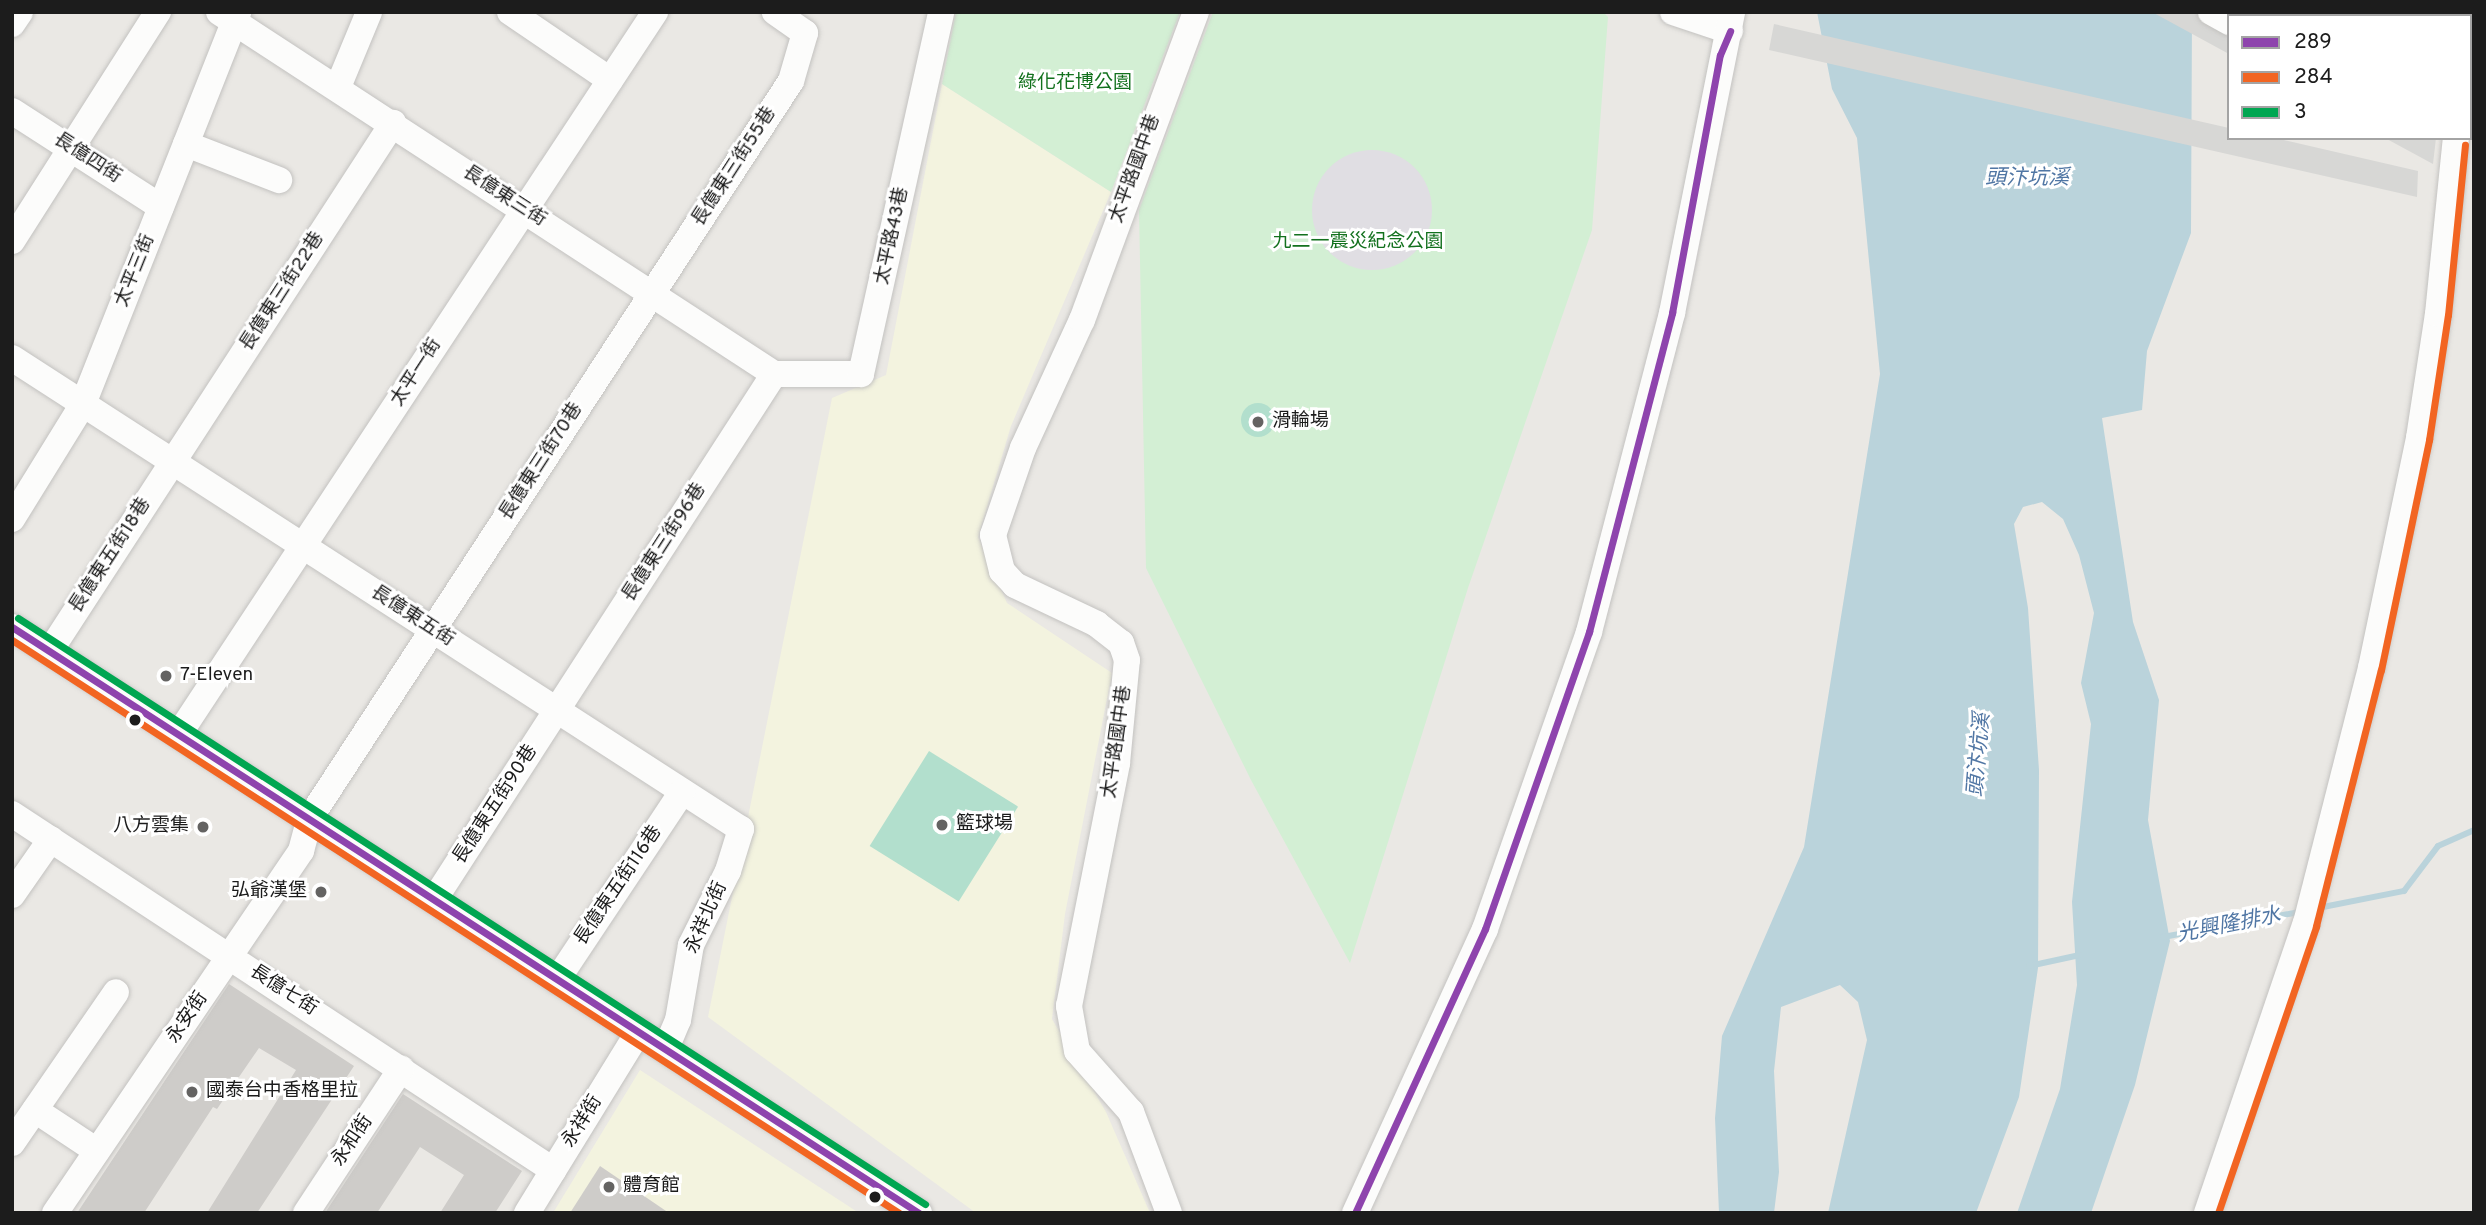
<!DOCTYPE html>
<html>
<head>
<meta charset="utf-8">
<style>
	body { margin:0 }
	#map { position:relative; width:2486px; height:1225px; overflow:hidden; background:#eae8e4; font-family:Overpass,"Noto Sans TC",sans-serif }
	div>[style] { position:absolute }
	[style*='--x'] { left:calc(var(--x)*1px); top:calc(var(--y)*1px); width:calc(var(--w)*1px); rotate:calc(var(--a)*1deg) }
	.education>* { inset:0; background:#f3f3df }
	.park>* { inset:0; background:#d3efd4 }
	.pitch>* { inset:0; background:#b2dfcd; transform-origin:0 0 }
	.round { border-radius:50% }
	.plaza>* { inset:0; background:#e0dee3 }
	.water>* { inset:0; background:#bad3db }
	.pier>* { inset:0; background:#d7d7d5 }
	.stream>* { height:6px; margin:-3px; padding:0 3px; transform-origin:3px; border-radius:3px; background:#bad3db }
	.building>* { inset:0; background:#ceccc9 }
	.roads { filter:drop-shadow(0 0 2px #c3c2c0) drop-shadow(0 0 2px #c3c2c0) }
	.minor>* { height:26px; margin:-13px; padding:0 13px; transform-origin:13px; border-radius:13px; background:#fcfcfb }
	.bus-1>* { height:7px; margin:-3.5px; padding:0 3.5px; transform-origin:3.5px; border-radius:3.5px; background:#8e44ad }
	.bus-2>* { height:7px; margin:-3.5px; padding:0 3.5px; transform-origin:3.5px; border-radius:3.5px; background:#f26522 }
	.bus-3>* { height:7px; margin:-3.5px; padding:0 3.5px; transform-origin:3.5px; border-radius:3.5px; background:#00a651 }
	.dots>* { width:19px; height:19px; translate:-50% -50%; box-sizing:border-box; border:4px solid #fff; border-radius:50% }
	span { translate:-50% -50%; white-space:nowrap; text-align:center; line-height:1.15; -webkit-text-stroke:6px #fff; paint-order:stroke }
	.park-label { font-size:19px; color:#13711e }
	.street-label { font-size:19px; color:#1c1c1c }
	.poi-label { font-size:19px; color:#1c1c1c }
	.left { translate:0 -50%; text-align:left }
	.right { translate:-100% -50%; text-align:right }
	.water-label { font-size:21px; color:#5076a4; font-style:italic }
	.frame { position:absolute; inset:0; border:14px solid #1c1c1c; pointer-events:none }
	.legend { position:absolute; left:2227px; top:14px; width:245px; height:126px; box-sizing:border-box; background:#fff; border:2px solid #a4a4a4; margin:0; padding:9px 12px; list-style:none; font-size:21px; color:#1c1c1c }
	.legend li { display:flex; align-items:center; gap:14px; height:35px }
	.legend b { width:35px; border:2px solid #a4a4a4 }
</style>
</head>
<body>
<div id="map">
	<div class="education">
		<i style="clip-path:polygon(942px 84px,1111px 192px,1011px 426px,978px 537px,1007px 603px,1112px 673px,1065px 914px,1052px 1019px,1106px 1112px,1150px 1213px,976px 1213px,708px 1017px,832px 398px,886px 375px)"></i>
		<i style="clip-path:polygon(640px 1070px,859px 1213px,553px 1213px)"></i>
	</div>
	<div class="park">
		<i style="clip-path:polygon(956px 12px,1180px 12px,1111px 192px,942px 84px)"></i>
		<i style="clip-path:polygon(1213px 12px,1603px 12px,1608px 17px,1592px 230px,1468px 588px,1350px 963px,1251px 780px,1146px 568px,1139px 210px)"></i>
	</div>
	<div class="pitch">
		<i class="round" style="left:1241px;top:403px;width:34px;height:34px"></i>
		<i style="left:929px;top:751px;width:105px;height:112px;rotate:32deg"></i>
	</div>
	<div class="plaza">
		<i class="round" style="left:1312px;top:150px;width:120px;height:120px"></i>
	</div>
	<div class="water">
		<i style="clip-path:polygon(1817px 12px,2192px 12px,2191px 233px,2147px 351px,2142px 410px,2102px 418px,2133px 622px,2159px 700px,2148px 820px,2170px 941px,2135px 1085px,2091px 1213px,2017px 1213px,2060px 1089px,2077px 985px,2072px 902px,2091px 724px,2081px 683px,2094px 613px,2079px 555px,2063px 519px,2042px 502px,2023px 507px,2014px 524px,2028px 608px,2039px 770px,2038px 968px,2019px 1097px,1976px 1213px,1828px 1213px,1867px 1040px,1858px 1002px,1840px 985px,1781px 1007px,1774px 1071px,1779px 1172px,1774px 1213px,1719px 1213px,1715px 1118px,1722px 1036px,1804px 847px,1880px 374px,1857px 138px,1832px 89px)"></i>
	</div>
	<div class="pier">
		<i style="clip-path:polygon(2152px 12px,2283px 12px,2290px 16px,2229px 16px,2229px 54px)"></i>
		<i style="clip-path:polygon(1774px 24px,2229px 128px,2229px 138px,2275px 138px,2418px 171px,2417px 197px,1769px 50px)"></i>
		<i style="clip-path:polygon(2385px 138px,2436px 138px,2433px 164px)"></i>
	</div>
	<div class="stream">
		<i style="--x:2318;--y:908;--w:88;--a:-11.2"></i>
		<i style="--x:2404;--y:891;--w:56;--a:-52.9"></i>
		<i style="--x:2438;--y:846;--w:39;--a:-24"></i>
		<i style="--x:2163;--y:937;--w:143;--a:-10.4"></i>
		<i style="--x:2029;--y:966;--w:52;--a:-12.2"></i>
	</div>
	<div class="building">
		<i style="clip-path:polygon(229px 984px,354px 1066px,257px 1213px,207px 1213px,296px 1070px,259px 1048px,217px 1109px,213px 1107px,144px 1213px,77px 1213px)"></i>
		<i style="clip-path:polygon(403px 1094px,522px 1171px,495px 1213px,440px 1213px,464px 1175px,420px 1147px,377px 1213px,325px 1213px)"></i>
		<i style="clip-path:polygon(600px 1166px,669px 1213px,570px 1213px)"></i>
	</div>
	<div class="roads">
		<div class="minor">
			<i style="--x:219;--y:12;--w:663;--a:33.11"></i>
			<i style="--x:510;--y:12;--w:121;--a:34.2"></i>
			<i style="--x:1673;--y:12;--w:60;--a:18.4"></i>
			<i style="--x:2211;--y:12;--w:21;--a:29"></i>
			<i style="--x:12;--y:24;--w:14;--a:-56"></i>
			<i style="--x:2470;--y:30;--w:18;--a:-81"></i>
			<i style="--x:338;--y:87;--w:81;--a:-67.5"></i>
			<i style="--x:12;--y:111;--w:177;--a:32.8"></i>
			<i style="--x:186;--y:144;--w:100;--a:21.2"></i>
			<i style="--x:12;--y:241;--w:272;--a:-57.5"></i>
			<i style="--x:12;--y:358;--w:868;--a:32.87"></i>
			<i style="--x:741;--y:829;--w:44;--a:107.2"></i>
			<i style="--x:728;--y:871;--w:83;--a:116.6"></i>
			<i style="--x:691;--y:945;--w:76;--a:99.8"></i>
			<i style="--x:678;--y:1020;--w:30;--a:113"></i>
			<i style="--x:774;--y:374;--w:87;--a:0"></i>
			<i style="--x:861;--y:374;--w:371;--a:-77.5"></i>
			<i style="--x:12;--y:519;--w:135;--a:-58.3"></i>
			<i style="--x:83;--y:404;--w:422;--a:-68.4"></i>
			<i style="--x:12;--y:627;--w:1080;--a:32.87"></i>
			<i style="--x:50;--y:651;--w:630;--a:-56.99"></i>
			<i style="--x:179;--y:734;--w:865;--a:-56.6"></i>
			<i style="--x:12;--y:814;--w:648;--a:33.35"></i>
			<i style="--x:12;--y:895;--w:68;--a:-55.1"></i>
			<i style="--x:434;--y:900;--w:626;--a:-57.12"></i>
			<i style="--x:557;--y:980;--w:226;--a:-56.4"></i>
			<i style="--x:35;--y:1110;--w:74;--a:33.5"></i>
			<i style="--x:12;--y:1143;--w:183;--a:-55.4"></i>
			<i style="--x:55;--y:1213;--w:438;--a:-55.8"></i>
			<i style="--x:301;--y:851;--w:34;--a:-75"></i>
			<i style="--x:310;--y:818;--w:880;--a:-56.87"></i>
			<i style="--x:791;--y:81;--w:50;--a:-73.7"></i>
			<i style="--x:805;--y:33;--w:37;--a:-145"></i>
			<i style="--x:306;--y:1213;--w:173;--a:-56.6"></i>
			<i style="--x:527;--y:1213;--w:214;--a:-58.4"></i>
			<i style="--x:1169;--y:1213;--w:108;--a:-110.6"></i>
			<i style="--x:1131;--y:1112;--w:81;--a:-131.5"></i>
			<i style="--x:1077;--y:1051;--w:46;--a:-100.1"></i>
			<i style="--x:1069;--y:1006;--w:248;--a:-78.8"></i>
			<i style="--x:1117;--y:763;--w:103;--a:-84.5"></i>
			<i style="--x:1127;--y:660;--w:18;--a:-109"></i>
			<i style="--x:1121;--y:643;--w:31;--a:-142"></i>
			<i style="--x:1097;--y:624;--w:91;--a:-154.6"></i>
			<i style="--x:1015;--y:585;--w:19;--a:-133"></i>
			<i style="--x:1002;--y:571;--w:37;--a:-104"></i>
			<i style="--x:993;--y:535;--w:92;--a:-71"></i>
			<i style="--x:1023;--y:448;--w:141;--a:-65.3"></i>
			<i style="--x:1082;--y:320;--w:328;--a:-69.7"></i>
			<i style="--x:1355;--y:1213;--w:312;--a:-65.4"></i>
			<i style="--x:1485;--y:929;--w:315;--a:-70.7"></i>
			<i style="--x:1589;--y:632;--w:330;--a:-75.4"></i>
			<i style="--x:1672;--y:313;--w:307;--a:-78.7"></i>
			<i style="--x:2207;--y:1213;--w:306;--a:-71.2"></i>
			<i style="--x:2306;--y:923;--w:263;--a:-75.7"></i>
			<i style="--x:2371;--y:668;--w:235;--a:-78.2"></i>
			<i style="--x:2419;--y:438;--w:125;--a:-81.3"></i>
			<i style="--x:2438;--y:314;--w:177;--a:-84.2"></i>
		</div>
	</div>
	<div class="bus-1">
		<i style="--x:12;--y:627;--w:1080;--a:32.87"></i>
		<i style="--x:1355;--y:1213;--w:312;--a:-65.4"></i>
		<i style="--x:1485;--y:929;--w:315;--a:-70.7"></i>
		<i style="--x:1589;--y:632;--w:330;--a:-75.4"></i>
		<i style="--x:1672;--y:313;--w:262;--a:-79.5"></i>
		<i style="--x:1720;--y:55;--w:26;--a:-67"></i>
	</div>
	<div class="bus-2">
		<i style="--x:12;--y:640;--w:1056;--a:32.86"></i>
		<i style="--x:2218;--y:1213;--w:303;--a:-71.1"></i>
		<i style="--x:2316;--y:926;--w:264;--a:-75.8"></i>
		<i style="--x:2381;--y:670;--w:235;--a:-78.2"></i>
		<i style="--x:2429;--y:440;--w:126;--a:-81.4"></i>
		<i style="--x:2448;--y:315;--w:171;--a:-84.3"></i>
	</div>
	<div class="bus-3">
		<i style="--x:18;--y:618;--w:1080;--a:32.87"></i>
	</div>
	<div class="dots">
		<i style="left:1258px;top:422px;background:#646362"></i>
		<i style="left:166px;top:676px;background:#646362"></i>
		<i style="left:135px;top:720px;background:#1c1c1c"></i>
		<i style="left:942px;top:825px;background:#646362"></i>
		<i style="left:203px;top:827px;background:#646362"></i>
		<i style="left:321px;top:892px;background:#646362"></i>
		<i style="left:192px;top:1092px;background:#646362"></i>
		<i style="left:609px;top:1187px;background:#646362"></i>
		<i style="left:875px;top:1197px;background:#1c1c1c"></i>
	</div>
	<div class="park-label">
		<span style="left:1075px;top:84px">綠化花博公園</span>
		<span style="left:1358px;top:243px">九二一震災紀念公園</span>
	</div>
	<div class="street-label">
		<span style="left:87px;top:159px;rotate:33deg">長億四街</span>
		<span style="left:735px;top:167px;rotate:-57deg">長億東三街55巷</span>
		<span style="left:1136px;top:169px;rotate:-70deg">太平路國中巷</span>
		<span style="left:504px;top:197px;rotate:33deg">長億東三街</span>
		<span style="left:893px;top:236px;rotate:-78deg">太平路43巷</span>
		<span style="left:136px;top:271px;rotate:-68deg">太平三街</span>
		<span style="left:283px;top:292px;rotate:-57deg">長億東三街22巷</span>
		<span style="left:417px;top:373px;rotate:-57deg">太平一街</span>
		<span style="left:542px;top:462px;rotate:-57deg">長億東三街70巷</span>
		<span style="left:665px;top:543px;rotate:-57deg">長億東三街96巷</span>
		<span style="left:111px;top:556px;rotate:-57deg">長億東五街18巷</span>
		<span style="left:412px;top:617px;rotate:33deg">長億東五街</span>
		<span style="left:1118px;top:742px;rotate:-82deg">太平路國中巷</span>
		<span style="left:496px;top:805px;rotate:-57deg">長億東五街90巷</span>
		<span style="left:619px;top:886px;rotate:-56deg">長億東五街116巷</span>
		<span style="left:707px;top:918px;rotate:-66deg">永祥北街</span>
		<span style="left:283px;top:991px;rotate:33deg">長億七街</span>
		<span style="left:188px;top:1018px;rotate:-56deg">永安街</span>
		<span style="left:583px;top:1122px;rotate:-58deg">永祥街</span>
		<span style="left:353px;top:1141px;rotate:-56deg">永和街</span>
	</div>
	<div class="poi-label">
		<span class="left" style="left:1272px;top:422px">滑輪場</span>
		<span class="left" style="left:180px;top:676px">7-Eleven</span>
		<span class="left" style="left:956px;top:825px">籃球場</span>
		<span class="right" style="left:189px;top:827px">八方雲集</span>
		<span class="right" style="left:307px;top:892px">弘爺漢堡</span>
		<span class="left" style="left:206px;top:1092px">國泰台中香格里拉</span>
		<span class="left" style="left:623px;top:1187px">體育館</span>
	</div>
	<div class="water-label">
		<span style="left:2027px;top:179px">頭汴坑溪</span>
		<span style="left:1980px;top:755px;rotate:-85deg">頭汴坑溪</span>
		<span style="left:2229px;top:926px;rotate:-11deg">光興隆排水</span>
	</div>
	<div class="frame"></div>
	<ul class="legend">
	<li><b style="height:9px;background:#8e44ad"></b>289</li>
	<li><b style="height:9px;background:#f26522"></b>284</li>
	<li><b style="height:9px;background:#00a651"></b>3</li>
	</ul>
</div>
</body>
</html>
